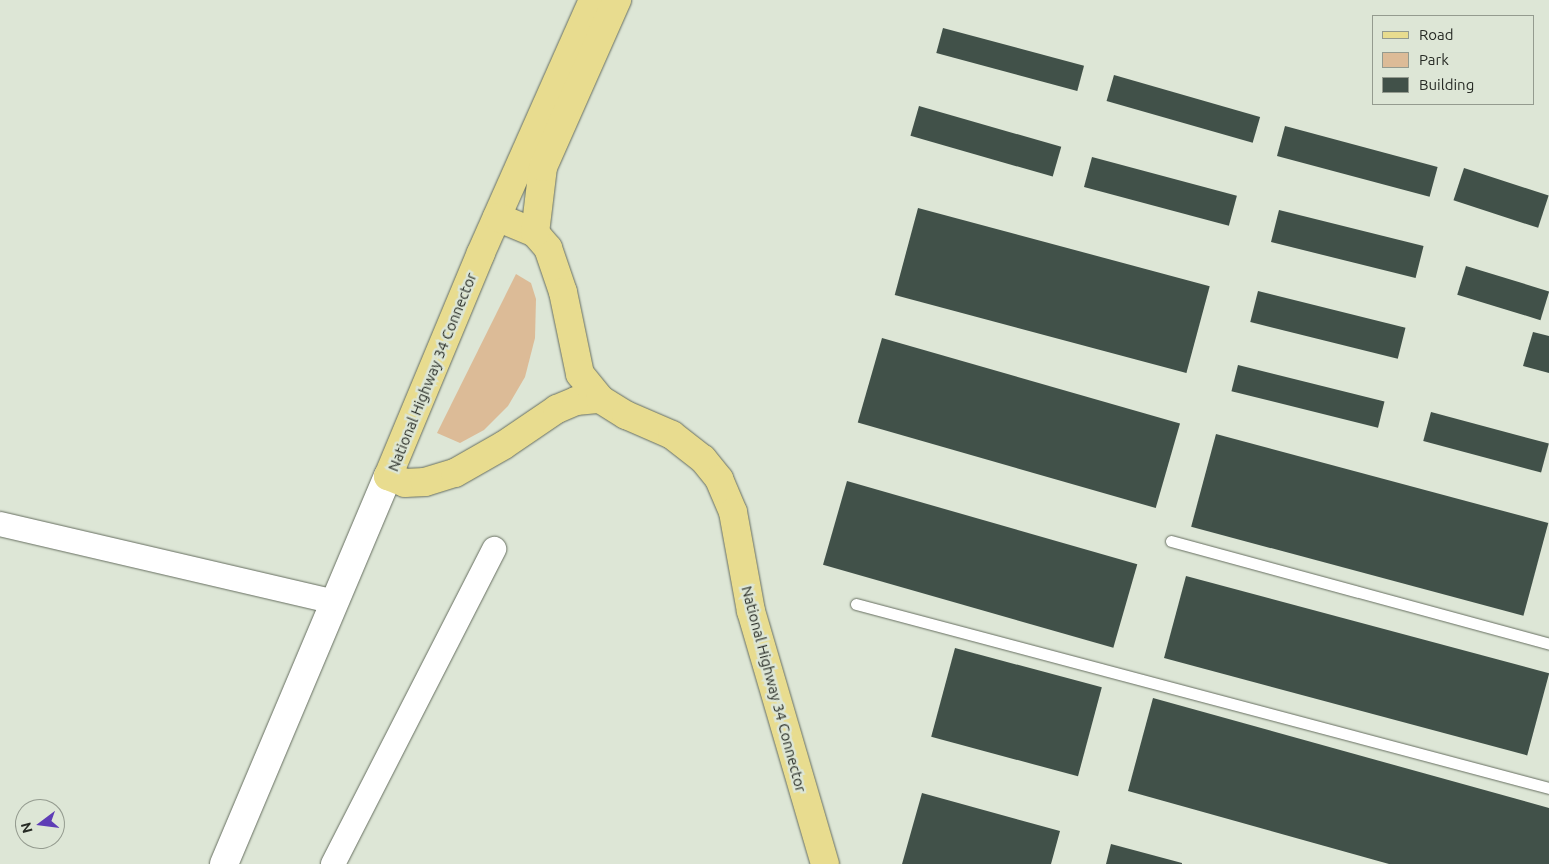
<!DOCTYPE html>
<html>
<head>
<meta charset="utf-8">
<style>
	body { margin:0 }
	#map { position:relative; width:1549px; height:864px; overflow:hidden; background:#dde6d6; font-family:Ubuntu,sans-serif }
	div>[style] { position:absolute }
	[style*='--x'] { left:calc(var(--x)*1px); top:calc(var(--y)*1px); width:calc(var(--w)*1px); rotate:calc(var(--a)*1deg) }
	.green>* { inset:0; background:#dcbb97 }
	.building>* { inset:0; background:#415149; transform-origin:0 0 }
	.roads { filter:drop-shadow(0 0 1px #666e60) drop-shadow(0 0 1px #666e60) }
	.lane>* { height:11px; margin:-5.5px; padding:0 5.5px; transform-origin:5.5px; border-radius:5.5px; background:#fff }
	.street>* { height:24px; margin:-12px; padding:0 12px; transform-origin:12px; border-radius:12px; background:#fff }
	.secondary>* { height:28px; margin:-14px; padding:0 14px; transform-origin:14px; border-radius:14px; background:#fff }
	.primary>* { height:28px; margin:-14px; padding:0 14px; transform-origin:14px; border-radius:14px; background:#e8dc8f }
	span { translate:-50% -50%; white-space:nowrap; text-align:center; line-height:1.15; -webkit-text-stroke:5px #dde6d6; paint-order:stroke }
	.street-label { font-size:15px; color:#272b25 }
	.legend { position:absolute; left:1372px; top:15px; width:162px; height:90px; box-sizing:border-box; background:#dde6d6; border:1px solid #949b8f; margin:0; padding:6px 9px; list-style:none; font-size:15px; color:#272b25 }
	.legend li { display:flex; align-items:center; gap:10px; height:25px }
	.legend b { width:25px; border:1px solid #949b8f }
	.north { position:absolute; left:15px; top:799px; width:50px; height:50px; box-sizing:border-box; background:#dde6d6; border:1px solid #949b8f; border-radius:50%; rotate:255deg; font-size:14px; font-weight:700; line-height:20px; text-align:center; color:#272b25 }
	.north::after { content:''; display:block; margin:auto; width:18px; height:22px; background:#5e3db6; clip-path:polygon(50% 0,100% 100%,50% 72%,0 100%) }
</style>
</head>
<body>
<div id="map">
	<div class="green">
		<i style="clip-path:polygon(516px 274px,531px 283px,536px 299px,535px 338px,525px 377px,508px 406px,484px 430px,460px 443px,437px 433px)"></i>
	</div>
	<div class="building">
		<i style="left:943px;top:28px;width:146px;height:26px;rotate:15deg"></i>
		<i style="left:1114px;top:75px;width:152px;height:27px;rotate:16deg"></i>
		<i style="left:919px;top:106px;width:148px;height:31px;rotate:16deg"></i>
		<i style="left:1285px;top:126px;width:158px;height:31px;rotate:15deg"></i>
		<i style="left:1092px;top:157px;width:150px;height:31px;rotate:15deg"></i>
		<i style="left:1464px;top:168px;width:89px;height:34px;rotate:18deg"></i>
		<i style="left:918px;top:208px;width:302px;height:90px;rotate:15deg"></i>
		<i style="left:1279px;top:210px;width:149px;height:33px;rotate:14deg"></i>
		<i style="left:1466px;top:266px;width:87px;height:30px;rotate:17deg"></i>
		<i style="left:1258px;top:291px;width:152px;height:32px;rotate:14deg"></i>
		<i style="clip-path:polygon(1533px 332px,1549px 336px,1549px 373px,1523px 366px)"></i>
		<i style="left:882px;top:338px;width:310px;height:88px;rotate:16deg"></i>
		<i style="left:1238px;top:365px;width:151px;height:27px;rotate:14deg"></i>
		<i style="left:1431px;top:412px;width:122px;height:30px;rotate:15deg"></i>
		<i style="left:1216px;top:434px;width:344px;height:96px;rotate:15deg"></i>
		<i style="left:847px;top:481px;width:302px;height:87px;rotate:16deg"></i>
		<i style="left:1186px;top:576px;width:376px;height:85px;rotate:15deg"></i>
		<i style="left:955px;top:648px;width:152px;height:92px;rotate:15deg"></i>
		<i style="clip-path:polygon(1153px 698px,1549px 808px,1549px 864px,1389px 864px,1128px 791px)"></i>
		<i style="clip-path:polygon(922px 793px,1060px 831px,1051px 864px,902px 864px)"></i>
		<i style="clip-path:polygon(1111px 844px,1182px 863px,1182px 864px,1106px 864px)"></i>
	</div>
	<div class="roads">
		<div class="lane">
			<i style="--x:1171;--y:541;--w:392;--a:15.2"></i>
			<i style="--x:856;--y:604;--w:717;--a:14.87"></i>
		</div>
		<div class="street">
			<i style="--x:0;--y:524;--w:343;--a:13.1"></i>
			<i style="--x:333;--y:864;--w:354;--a:-62.9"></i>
		</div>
		<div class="secondary">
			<i style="--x:224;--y:864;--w:421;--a:-67.1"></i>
		</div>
		<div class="primary">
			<i style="--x:593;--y:0;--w:277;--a:113.9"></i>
			<i style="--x:481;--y:253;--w:242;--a:112.6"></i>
			<i style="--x:388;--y:476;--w:18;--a:22"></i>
			<i style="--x:405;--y:483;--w:20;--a:-3"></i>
			<i style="--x:425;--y:482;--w:31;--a:-17"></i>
			<i style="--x:455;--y:473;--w:56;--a:-29.7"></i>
			<i style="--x:504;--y:445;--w:64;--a:-34.2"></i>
			<i style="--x:557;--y:409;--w:21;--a:-23"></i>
			<i style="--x:576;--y:401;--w:24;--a:-5"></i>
			<i style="--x:497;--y:217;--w:41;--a:22.8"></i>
			<i style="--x:535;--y:233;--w:20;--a:49"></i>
			<i style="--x:548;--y:248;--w:46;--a:71.2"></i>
			<i style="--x:563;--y:292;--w:84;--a:78.3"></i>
			<i style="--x:580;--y:374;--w:32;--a:51"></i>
			<i style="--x:600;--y:399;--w:31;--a:32"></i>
			<i style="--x:626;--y:415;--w:50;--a:23.5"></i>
			<i style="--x:672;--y:435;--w:39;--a:38"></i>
			<i style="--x:703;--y:459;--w:26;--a:51"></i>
			<i style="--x:719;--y:479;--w:36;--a:67"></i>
			<i style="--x:733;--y:512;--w:101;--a:79.7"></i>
			<i style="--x:751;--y:611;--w:264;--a:73.7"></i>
			<i style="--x:535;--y:233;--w:66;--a:-83.1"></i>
			<i style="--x:543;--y:167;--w:183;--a:-66.1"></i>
		</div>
	</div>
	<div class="street-label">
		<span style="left:432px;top:372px;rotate:-68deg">National Highway 34 Connector</span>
		<span style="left:774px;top:689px;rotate:75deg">National Highway 34 Connector</span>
	</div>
	<ul class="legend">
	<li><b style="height:6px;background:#e8dc8f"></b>Road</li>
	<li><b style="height:14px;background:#dcbb97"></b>Park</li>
	<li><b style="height:14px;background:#415149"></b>Building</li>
	</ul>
	<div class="north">N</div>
</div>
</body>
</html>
